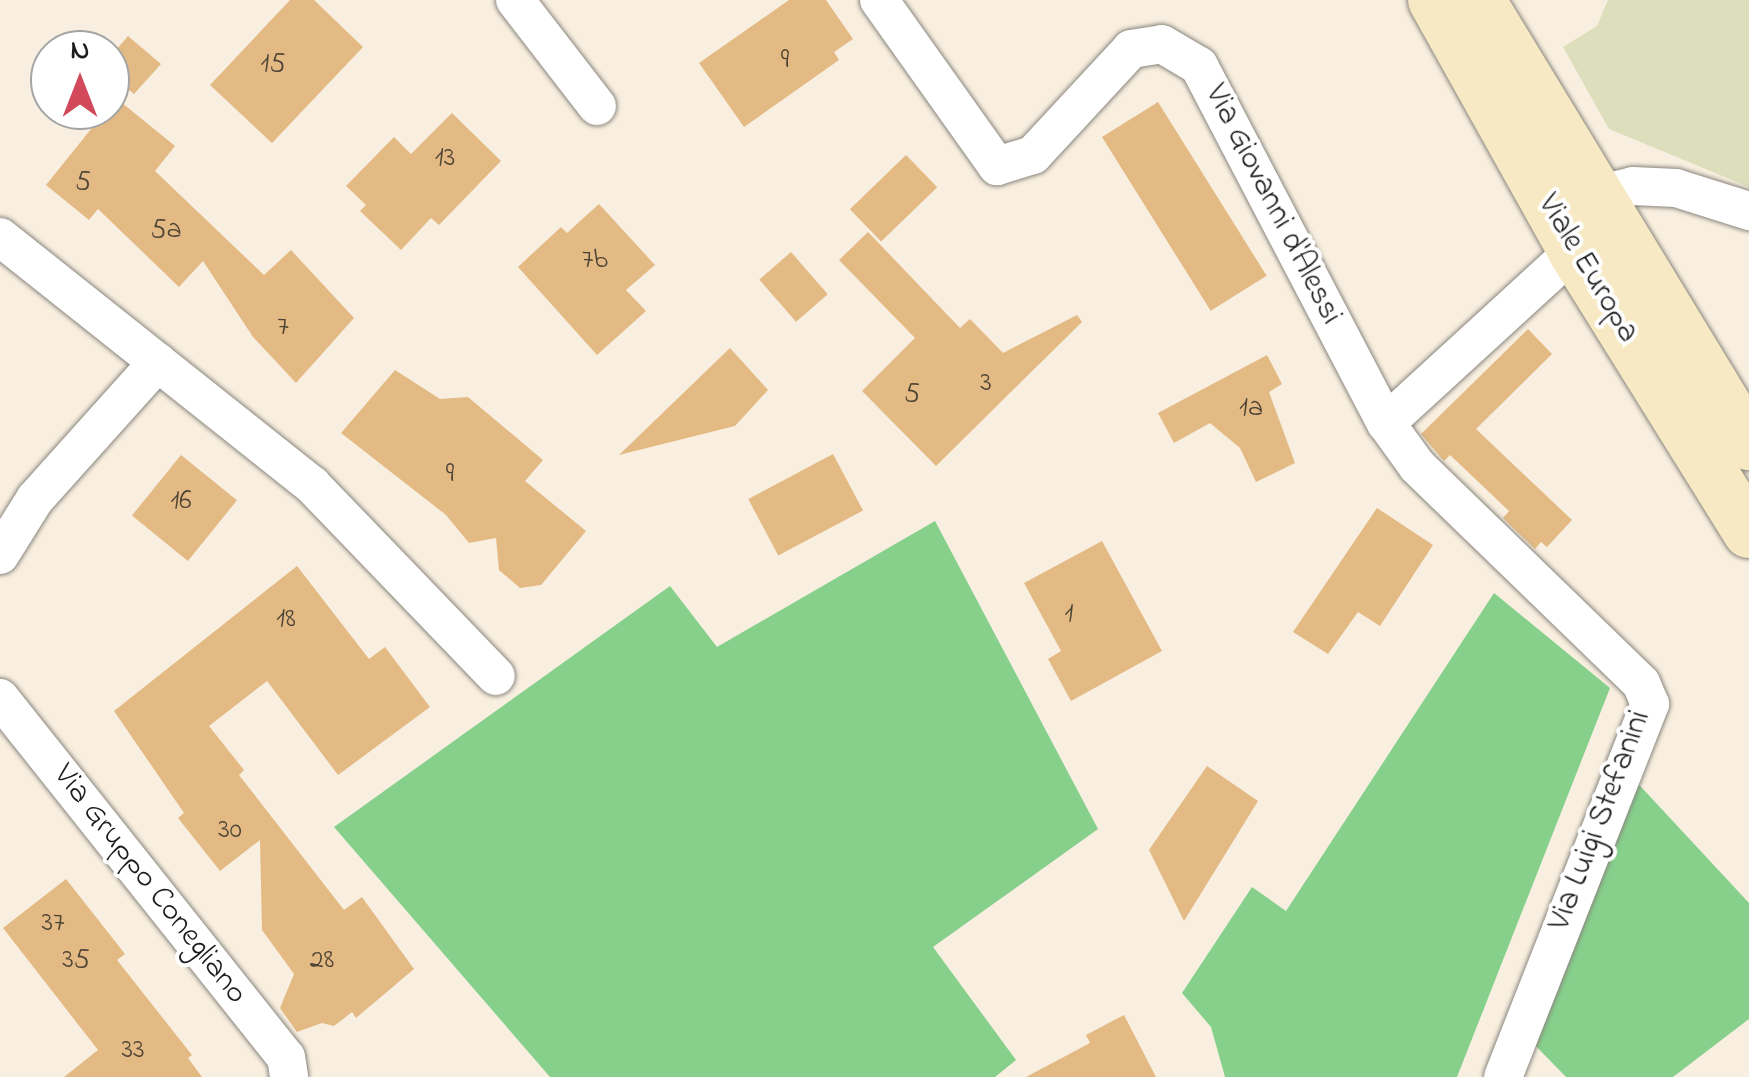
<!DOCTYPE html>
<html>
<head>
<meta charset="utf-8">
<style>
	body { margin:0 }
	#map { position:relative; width:1749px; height:1077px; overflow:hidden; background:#f8efe0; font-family:"Indie Flower",sans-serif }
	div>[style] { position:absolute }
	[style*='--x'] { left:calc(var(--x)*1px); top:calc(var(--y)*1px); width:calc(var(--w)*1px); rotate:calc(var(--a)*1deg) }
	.built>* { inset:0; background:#dcdebc }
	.green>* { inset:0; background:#86d08c }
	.building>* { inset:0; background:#e4ba84; transform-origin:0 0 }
	.roads { filter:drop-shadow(0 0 2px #8a867e) drop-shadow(0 0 2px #8a867e) }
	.minor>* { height:38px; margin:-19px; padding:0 19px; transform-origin:19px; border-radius:19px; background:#fff }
	.secondary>* { height:52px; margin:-26px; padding:0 26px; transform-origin:26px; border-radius:26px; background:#f7e9c3 }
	span { translate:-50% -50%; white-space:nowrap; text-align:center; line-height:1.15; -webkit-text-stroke:8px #fff; paint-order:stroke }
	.number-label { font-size:28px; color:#4e4436 }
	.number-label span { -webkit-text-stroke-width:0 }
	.street-label { font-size:32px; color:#1c1c1c }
	.north { position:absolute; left:30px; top:30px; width:100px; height:100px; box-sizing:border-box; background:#fff; border:2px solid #a4a4a4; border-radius:50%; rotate:0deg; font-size:28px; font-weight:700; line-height:40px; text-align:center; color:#1c1c1c }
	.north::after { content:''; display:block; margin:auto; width:35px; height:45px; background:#d1495b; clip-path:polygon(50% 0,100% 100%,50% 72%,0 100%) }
</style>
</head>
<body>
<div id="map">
	<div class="built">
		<i style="clip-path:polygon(1608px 0,1749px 0,1749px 187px,1609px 129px,1563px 47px,1597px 26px)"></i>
	</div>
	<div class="green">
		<i style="clip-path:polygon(935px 521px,1098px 829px,933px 947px,1016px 1060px,995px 1077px,550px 1077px,334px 827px,670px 586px,717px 647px)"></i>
		<i style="clip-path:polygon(1494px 593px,1610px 688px,1457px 1077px,1225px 1077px,1211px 1027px,1182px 993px,1252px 887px,1286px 911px)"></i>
		<i style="clip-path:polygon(1630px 775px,1749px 903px,1749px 1019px,1673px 1077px,1566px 1077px,1529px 1039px)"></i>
	</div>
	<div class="building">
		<i style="clip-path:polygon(290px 0,314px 0,363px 47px,272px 143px,210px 85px)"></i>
		<i style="clip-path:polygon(789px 0,826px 0,853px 39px,834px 52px,839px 60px,744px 127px,699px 63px)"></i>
		<i style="clip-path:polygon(128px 36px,161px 64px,134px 94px,110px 74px,110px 57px)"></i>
		<i style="clip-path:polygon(116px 98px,175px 146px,155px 171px,264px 275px,291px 250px,354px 318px,296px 383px,253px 337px,203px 261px,179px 287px,98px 209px,89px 220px,46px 185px)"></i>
		<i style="left:1158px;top:102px;width:205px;height:66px;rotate:58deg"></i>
		<i style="clip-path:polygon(452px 113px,501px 161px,439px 225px,431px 218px,401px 250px,360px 211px,366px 205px,346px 186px,394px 137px,411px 154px)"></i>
		<i style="left:906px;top:155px;width:45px;height:78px;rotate:46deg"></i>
		<i style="clip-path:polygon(599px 204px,655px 265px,626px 290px,646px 311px,597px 355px,518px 267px,561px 227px,567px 233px)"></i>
		<i style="clip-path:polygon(868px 232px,960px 328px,970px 319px,1003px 353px,1077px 315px,1082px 322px,936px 466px,862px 391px,915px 338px,839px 260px)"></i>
		<i style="left:791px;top:252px;width:56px;height:42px;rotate:49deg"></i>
		<i style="clip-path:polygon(1528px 329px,1552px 354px,1476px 429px,1572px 520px,1547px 547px,1541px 542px,1535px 549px,1503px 518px,1509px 511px,1450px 455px,1444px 461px,1421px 434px)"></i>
		<i style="clip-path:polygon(730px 348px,768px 390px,735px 426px,619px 455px)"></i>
		<i style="clip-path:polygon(1267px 355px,1282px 384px,1269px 392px,1295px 463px,1256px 482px,1240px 448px,1210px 423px,1174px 443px,1158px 413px)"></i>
		<i style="clip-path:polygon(395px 370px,440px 399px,468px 397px,543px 460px,525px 481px,586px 531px,541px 585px,520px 588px,499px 570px,496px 538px,469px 543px,446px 515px,341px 433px)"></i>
		<i style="left:833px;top:454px;width:64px;height:96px;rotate:62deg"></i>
		<i style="left:181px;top:455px;width:72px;height:78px;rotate:39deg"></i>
		<i style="clip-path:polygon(1377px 508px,1433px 545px,1380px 626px,1358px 612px,1328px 654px,1293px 632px)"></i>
		<i style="clip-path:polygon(1102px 541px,1162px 651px,1071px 701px,1048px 659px,1061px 651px,1024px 583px)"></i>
		<i style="clip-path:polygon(297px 566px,369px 659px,385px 647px,430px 707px,338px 775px,267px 681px,209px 726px,244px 770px,239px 775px,344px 910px,362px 897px,414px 969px,356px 1018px,352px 1012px,334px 1026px,322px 1023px,297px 1032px,280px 1008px,294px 974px,262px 930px,260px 840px,220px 871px,178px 818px,184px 813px,114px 711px)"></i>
		<i style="clip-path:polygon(1207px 766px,1258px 801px,1184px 921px,1149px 850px)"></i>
		<i style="clip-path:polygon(66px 879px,125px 954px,117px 960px,192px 1055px,188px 1058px,202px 1077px,64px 1077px,98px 1050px,3px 928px)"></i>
		<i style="clip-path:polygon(1124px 1015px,1156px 1077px,1026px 1077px,1090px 1043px,1086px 1035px)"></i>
	</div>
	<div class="roads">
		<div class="minor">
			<i style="--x:515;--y:0;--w:134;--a:52.3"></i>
			<i style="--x:879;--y:0;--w:204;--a:54.6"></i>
			<i style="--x:997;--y:166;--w:38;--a:-17"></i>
			<i style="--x:1033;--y:155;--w:144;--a:-47.2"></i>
			<i style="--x:1131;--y:49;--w:31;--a:-9"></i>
			<i style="--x:1162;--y:44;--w:43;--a:30.7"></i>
			<i style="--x:1199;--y:66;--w:403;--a:62.4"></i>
			<i style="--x:1386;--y:423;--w:255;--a:-42.5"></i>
			<i style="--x:1595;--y:195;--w:39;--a:-13"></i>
			<i style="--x:1633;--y:186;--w:43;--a:2.7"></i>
			<i style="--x:1676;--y:188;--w:77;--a:17.5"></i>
			<i style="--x:0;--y:237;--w:399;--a:38.5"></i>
			<i style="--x:312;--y:485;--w:265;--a:46.1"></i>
			<i style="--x:1386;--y:423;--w:53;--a:54.2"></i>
			<i style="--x:1417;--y:466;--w:312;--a:44.1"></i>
			<i style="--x:1641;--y:683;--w:23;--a:67"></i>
			<i style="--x:1650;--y:704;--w:401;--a:111.5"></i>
			<i style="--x:0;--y:555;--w:66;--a:-58"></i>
			<i style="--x:35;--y:499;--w:184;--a:-48.1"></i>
			<i style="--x:0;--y:698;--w:459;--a:51.5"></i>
			<i style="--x:286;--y:1057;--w:20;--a:81"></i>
		</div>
		<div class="secondary">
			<i style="--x:1434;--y:0;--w:287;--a:60.8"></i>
			<i style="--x:1574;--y:251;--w:331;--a:58.1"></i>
			<i style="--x:1479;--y:0;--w:520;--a:58.7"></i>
		</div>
	</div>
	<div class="number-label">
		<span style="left:785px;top:61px">9</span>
		<span style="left:273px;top:65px">15</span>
		<span style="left:445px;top:159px">13</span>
		<span style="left:83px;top:183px">5</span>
		<span style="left:166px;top:231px">5a</span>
		<span style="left:595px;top:261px">7b</span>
		<span style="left:283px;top:328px">7</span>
		<span style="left:986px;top:384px">3</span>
		<span style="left:912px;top:395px">5</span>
		<span style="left:1251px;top:409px">1a</span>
		<span style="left:450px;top:475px">9</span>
		<span style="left:181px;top:502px">16</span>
		<span style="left:1069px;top:615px">1</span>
		<span style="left:286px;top:620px">18</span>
		<span style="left:230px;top:831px">30</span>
		<span style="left:53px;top:924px">37</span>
		<span style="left:76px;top:961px">35</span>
		<span style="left:322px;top:961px">28</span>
		<span style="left:133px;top:1051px">33</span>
	</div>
	<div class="street-label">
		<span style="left:1272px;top:205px;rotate:63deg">Via Giovanni d'Alessi</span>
		<span style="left:1587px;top:269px;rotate:59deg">Viale Europa</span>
		<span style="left:1601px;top:821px;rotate:-69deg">Via Luigi Stefanini</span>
		<span style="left:149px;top:885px;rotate:52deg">Via Gruppo Conegliano</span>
	</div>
	<div class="north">N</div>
</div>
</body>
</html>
